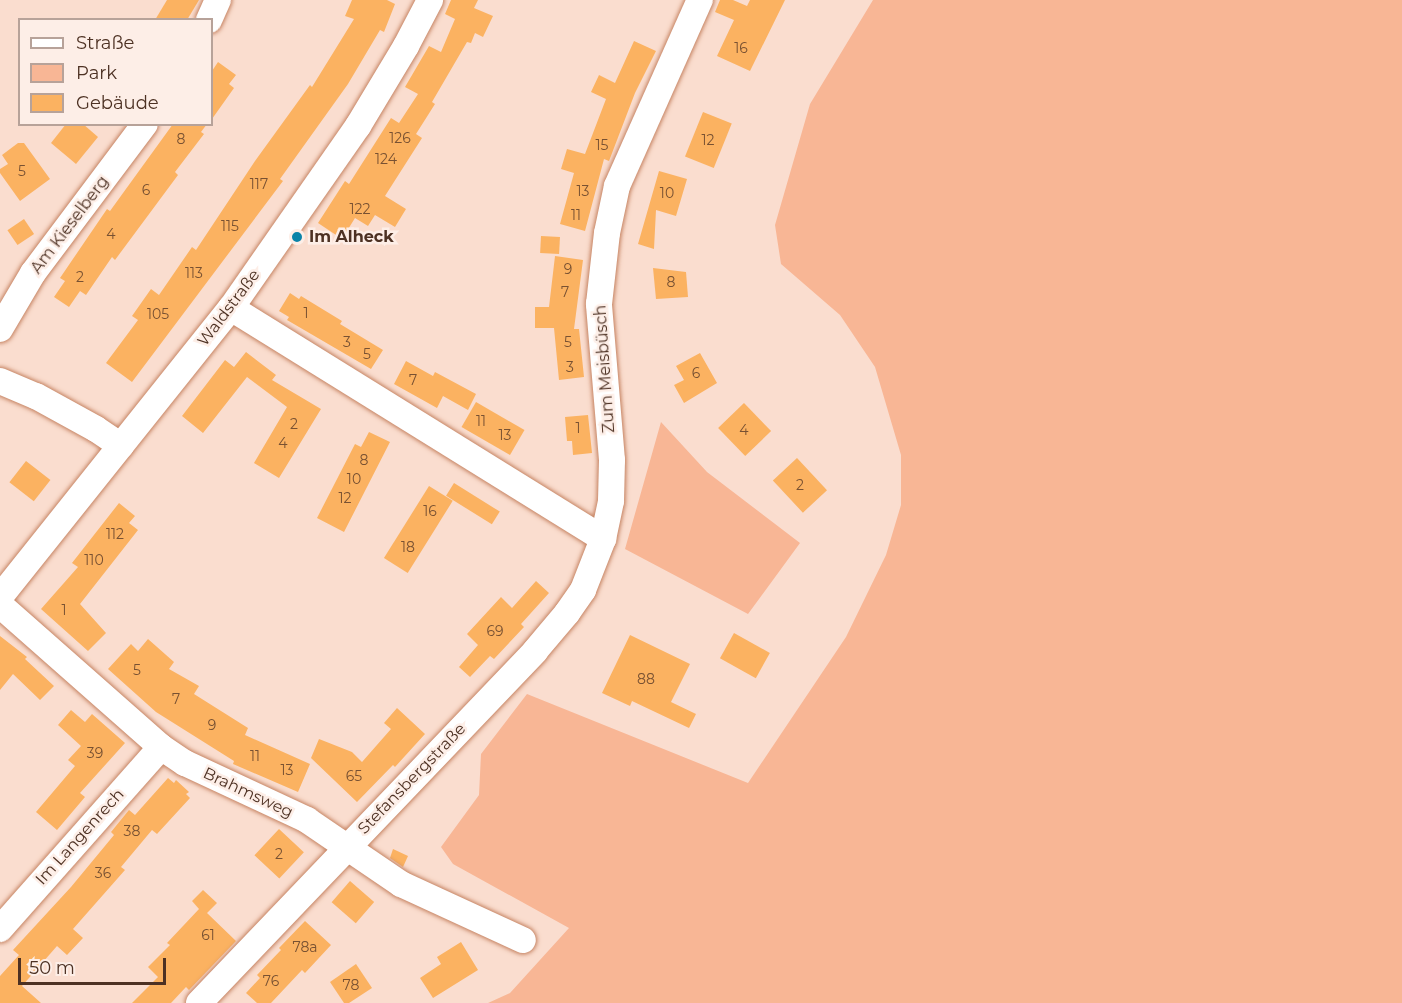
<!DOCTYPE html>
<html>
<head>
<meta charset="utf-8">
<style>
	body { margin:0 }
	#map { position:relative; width:1402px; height:1003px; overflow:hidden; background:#faddcf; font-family:Montserrat,sans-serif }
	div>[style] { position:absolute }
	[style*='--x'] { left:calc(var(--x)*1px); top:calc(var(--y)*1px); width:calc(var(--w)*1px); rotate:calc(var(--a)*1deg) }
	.green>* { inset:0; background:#f8b695 }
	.building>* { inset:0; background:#fbb261; transform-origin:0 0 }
	.roads { filter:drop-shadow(0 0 2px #c68463) drop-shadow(0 0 2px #c68463) }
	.minor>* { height:26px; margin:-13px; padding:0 13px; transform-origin:13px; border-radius:13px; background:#fff }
	.dots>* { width:16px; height:16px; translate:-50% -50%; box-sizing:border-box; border:3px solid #fdeee7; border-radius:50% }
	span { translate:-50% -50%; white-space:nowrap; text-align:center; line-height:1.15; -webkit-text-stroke:5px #fdeee7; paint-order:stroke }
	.number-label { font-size:14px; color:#785132 }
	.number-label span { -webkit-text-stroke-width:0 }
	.street-label { font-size:16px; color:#4d3123 }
	.poi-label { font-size:16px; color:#4d3123; font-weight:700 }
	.left { translate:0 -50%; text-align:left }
	.legend { position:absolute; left:18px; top:18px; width:195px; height:108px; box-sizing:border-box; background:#fdeee7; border:2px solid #b7a299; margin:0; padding:8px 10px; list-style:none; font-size:18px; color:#4d3123 }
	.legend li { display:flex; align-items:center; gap:12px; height:30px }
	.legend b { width:30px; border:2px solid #b7a299 }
	.scale { position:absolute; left:18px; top:958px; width:148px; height:27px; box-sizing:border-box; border:3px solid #4d3123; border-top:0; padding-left:8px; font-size:18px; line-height:21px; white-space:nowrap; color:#4d3123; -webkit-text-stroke:4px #fdeee7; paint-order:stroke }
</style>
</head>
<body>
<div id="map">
	<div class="green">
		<i style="clip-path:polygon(873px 0,1402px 0,1402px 1003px,488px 1003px,510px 993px,569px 928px,453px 864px,441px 847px,479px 795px,481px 754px,527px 694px,748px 783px,846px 637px,886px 555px,901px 505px,901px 455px,875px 367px,840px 315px,781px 264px,775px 225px,810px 104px)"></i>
		<i style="clip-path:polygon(661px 422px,707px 472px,800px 543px,748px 614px,625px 549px)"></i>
	</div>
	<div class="building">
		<i style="clip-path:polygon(167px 0,199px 0,187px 20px,155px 20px)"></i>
		<i style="clip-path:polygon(352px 0,387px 0,395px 4px,384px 32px,380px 30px,348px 84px,280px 179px,283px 181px,132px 382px,106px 363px,138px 320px,132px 316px,151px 289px,159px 295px,192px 247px,196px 250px,255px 161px,310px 85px,312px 87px,354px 19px,345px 16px)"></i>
		<i style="clip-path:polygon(451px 0,478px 0,474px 8px,493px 16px,483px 37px,475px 33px,471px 43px,467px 42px,432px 102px,435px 104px,416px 134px,422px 138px,385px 196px,406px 209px,395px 227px,375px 215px,368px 226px,355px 218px,342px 239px,318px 223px,345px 181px,349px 184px,391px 118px,399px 123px,418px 94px,405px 87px,429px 46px,441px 52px,455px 19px,445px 14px)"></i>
		<i style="clip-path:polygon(720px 0,733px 0,747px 6px,750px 0,785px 0,750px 71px,717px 56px,734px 20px,715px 12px)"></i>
		<i style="clip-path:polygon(634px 41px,656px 51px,635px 93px,609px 161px,604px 159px,585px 231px,560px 224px,574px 173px,561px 169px,567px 149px,585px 154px,606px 99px,591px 92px,599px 75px,615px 83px)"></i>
		<i style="clip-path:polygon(218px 62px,236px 75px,229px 84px,234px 88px,212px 119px,212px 71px)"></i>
		<i style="left:703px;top:112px;width:31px;height:48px;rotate:22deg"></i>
		<i style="clip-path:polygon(66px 124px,83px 124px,98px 137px,76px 164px,51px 143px)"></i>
		<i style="clip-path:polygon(173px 124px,207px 124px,201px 132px,204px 134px,175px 172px,178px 175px,115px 260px,112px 257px,86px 295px,80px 291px,69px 307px,54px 297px,65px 281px,60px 278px,107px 209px,110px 211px)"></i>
		<i style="clip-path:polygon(18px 143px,24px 143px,50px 179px,20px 201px,0 173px,0 169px,8px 164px,2px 155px)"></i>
		<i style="clip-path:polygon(659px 171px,687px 179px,676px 216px,656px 210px,654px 249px,638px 244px)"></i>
		<i style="left:24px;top:219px;width:18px;height:20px;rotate:56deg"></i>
		<i style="left:541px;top:236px;width:19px;height:17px;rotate:3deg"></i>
		<i style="clip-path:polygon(555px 256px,583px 260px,574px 329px,579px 329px,584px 377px,559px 380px,554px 328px,535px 328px,535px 307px,549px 307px)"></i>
		<i style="clip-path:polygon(653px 268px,686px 272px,688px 297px,656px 299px)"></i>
		<i style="clip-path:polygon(290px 293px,299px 299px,301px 296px,342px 321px,340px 324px,383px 350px,371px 369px,287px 320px,289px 317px,279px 311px)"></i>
		<i style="clip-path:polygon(246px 352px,276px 375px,272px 380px,321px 409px,279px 478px,254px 463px,287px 407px,247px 377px,203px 433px,182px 416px,225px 360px,234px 367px)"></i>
		<i style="clip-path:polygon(700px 353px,717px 383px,684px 403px,674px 385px,684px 380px,676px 366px)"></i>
		<i style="clip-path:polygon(406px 361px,433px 376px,435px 372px,476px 394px,468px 410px,443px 396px,437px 408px,394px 384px)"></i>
		<i style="left:476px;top:402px;width:56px;height:29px;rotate:30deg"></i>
		<i style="left:744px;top:403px;width:39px;height:36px;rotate:46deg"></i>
		<i style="clip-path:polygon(588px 415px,592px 453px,573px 455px,572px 441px,567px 441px,565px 417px)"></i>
		<i style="clip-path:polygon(369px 432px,390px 442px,344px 532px,317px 518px,355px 444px,361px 447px)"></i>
		<i style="left:797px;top:458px;width:44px;height:33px;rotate:47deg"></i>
		<i style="left:26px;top:461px;width:31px;height:27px;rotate:38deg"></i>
		<i style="left:454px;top:483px;width:54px;height:15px;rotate:32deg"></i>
		<i style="left:429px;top:486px;width:28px;height:85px;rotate:32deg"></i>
		<i style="clip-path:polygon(119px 503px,135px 516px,129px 523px,138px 530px,80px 604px,106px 633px,88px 651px,41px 609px,78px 567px,72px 563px)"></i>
		<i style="clip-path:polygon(536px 581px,549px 593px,521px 624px,524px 627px,494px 659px,490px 656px,470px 677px,459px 667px,478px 645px,467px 634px,501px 597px,512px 608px)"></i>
		<i style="left:734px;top:633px;width:41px;height:29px;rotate:29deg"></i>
		<i style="clip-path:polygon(630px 635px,690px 664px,671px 702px,696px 714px,689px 728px,632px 701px,630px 706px,602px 693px)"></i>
		<i style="clip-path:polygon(0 636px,27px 657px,25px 659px,54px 686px,40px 700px,13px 674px,0 690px)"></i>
		<i style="clip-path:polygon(148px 639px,174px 662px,169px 669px,199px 686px,194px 694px,248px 728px,245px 735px,310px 764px,298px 792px,233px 764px,234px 761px,156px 712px,108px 669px,131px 644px,138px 651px)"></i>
		<i style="clip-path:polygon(397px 708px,425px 734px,395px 767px,393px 765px,357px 802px,311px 758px,319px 739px,352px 752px,362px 762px,391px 729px,384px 723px)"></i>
		<i style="clip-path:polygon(71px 710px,85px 722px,92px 714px,125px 743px,80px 793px,85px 797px,57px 830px,36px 812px,75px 766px,68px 760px,81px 746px,58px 725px)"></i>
		<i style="clip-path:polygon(168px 778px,174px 783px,176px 780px,189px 792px,186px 794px,190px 798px,157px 834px,152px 830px,121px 867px,125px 870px,73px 929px,83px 938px,67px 955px,57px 946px,22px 986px,41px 1003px,0 1003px,0 976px,19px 955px,13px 950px,71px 887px,114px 835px,111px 832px,129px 810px,135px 815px)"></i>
		<i style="left:279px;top:829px;width:34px;height:36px;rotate:43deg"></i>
		<i style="clip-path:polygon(393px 849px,408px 856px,403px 867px,390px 858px)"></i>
		<i style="left:350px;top:881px;width:32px;height:28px;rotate:41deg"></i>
		<i style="clip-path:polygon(203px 890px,217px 903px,207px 913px,236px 941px,189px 990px,186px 987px,171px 1003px,132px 1003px,158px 977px,148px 967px,170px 945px,167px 943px,199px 909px,192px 901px)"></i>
		<i style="clip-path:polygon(305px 921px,331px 945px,305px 973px,302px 970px,271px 1003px,257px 1003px,246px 993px,260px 978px,257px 975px,281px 950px,279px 948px)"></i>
		<i style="clip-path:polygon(461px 942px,478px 970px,433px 998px,420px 978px,441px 964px,437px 957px)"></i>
		<i style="clip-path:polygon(356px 964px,372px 988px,349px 1003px,344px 1003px,330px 982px)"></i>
	</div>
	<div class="roads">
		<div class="minor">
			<i style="--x:209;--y:20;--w:22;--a:-66"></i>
			<i style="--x:231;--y:308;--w:438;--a:31.8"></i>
			<i style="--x:0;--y:329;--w:65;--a:-59.5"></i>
			<i style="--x:33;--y:273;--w:186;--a:-53.1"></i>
			<i style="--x:0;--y:381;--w:39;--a:23"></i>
			<i style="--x:36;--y:396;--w:68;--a:28.8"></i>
			<i style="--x:96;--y:429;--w:30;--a:34"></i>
			<i style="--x:0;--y:597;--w:370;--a:-51.4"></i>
			<i style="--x:231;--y:308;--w:222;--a:-55.1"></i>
			<i style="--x:358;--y:126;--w:93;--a:-59"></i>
			<i style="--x:406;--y:46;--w:52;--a:-62.4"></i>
			<i style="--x:0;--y:605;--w:215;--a:41.4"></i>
			<i style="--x:161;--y:747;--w:29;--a:34"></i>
			<i style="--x:185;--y:763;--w:135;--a:25"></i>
			<i style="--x:307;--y:820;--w:114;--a:34.2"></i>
			<i style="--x:401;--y:884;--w:134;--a:24.7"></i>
			<i style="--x:0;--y:929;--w:243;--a:-48.5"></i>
			<i style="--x:199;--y:1003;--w:487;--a:-46.3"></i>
			<i style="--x:535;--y:651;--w:50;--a:-49.9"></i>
			<i style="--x:567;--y:613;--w:28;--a:-55"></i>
			<i style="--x:583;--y:590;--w:55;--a:-68.6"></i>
			<i style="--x:603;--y:539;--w:39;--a:-78"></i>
			<i style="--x:611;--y:501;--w:41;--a:-88.6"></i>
			<i style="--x:612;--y:460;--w:157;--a:-94.8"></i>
			<i style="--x:599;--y:304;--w:71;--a:-83.6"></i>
			<i style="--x:607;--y:233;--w:48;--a:-78"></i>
			<i style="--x:617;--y:186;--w:204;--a:-66"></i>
		</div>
	</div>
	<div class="dots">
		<i style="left:297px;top:237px;background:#0a83a8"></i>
	</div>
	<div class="number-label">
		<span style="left:741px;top:48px">16</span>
		<span style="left:400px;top:138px">126</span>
		<span style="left:181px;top:139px">8</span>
		<span style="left:708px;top:140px">12</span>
		<span style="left:602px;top:145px">15</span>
		<span style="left:386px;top:159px">124</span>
		<span style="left:22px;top:171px">5</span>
		<span style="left:259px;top:184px">117</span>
		<span style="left:146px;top:190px">6</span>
		<span style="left:583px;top:191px">13</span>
		<span style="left:667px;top:193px">10</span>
		<span style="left:360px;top:209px">122</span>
		<span style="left:576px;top:215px">11</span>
		<span style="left:230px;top:226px">115</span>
		<span style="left:111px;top:234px">4</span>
		<span style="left:568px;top:269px">9</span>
		<span style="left:194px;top:273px">113</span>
		<span style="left:80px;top:277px">2</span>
		<span style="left:671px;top:282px">8</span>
		<span style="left:565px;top:292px">7</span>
		<span style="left:306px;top:313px">1</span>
		<span style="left:158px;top:314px">105</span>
		<span style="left:347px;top:342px">3</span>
		<span style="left:568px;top:342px">5</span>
		<span style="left:367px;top:354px">5</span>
		<span style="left:570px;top:367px">3</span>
		<span style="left:696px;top:373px">6</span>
		<span style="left:413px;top:380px">7</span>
		<span style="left:481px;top:421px">11</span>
		<span style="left:294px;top:424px">2</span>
		<span style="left:578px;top:428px">1</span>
		<span style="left:744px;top:430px">4</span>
		<span style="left:505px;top:435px">13</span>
		<span style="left:283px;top:443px">4</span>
		<span style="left:364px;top:460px">8</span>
		<span style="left:354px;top:479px">10</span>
		<span style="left:800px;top:485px">2</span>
		<span style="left:345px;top:498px">12</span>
		<span style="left:430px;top:511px">16</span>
		<span style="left:115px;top:534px">112</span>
		<span style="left:408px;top:547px">18</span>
		<span style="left:94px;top:560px">110</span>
		<span style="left:64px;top:610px">1</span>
		<span style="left:495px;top:631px">69</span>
		<span style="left:137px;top:670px">5</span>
		<span style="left:646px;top:679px">88</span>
		<span style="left:176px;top:699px">7</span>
		<span style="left:212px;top:725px">9</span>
		<span style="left:95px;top:753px">39</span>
		<span style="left:255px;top:756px">11</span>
		<span style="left:287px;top:770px">13</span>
		<span style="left:354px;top:776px">65</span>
		<span style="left:132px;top:831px">38</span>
		<span style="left:279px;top:854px">2</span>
		<span style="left:103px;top:873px">36</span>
		<span style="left:208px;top:935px">61</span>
		<span style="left:305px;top:947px">78a</span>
		<span style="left:271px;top:981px">76</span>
		<span style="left:351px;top:985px">78</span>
	</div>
	<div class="street-label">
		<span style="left:70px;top:225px;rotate:-53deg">Am Kieselberg</span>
		<span style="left:229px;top:308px;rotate:-53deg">Waldstraße</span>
		<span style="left:605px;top:369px;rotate:-94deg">Zum Meisbüsch</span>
		<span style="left:412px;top:779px;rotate:-46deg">Stefansbergstraße</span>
		<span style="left:248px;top:793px;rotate:25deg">Brahmsweg</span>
		<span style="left:80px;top:837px;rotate:-48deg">Im Langenrech</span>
	</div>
	<div class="poi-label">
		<span class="left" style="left:309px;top:237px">Im Alheck</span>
	</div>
	<ul class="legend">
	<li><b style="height:8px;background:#fff"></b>Straße</li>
	<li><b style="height:16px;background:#f8b695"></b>Park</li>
	<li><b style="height:16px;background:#fbb261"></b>Gebäude</li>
	</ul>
	<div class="scale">50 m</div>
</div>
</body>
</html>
